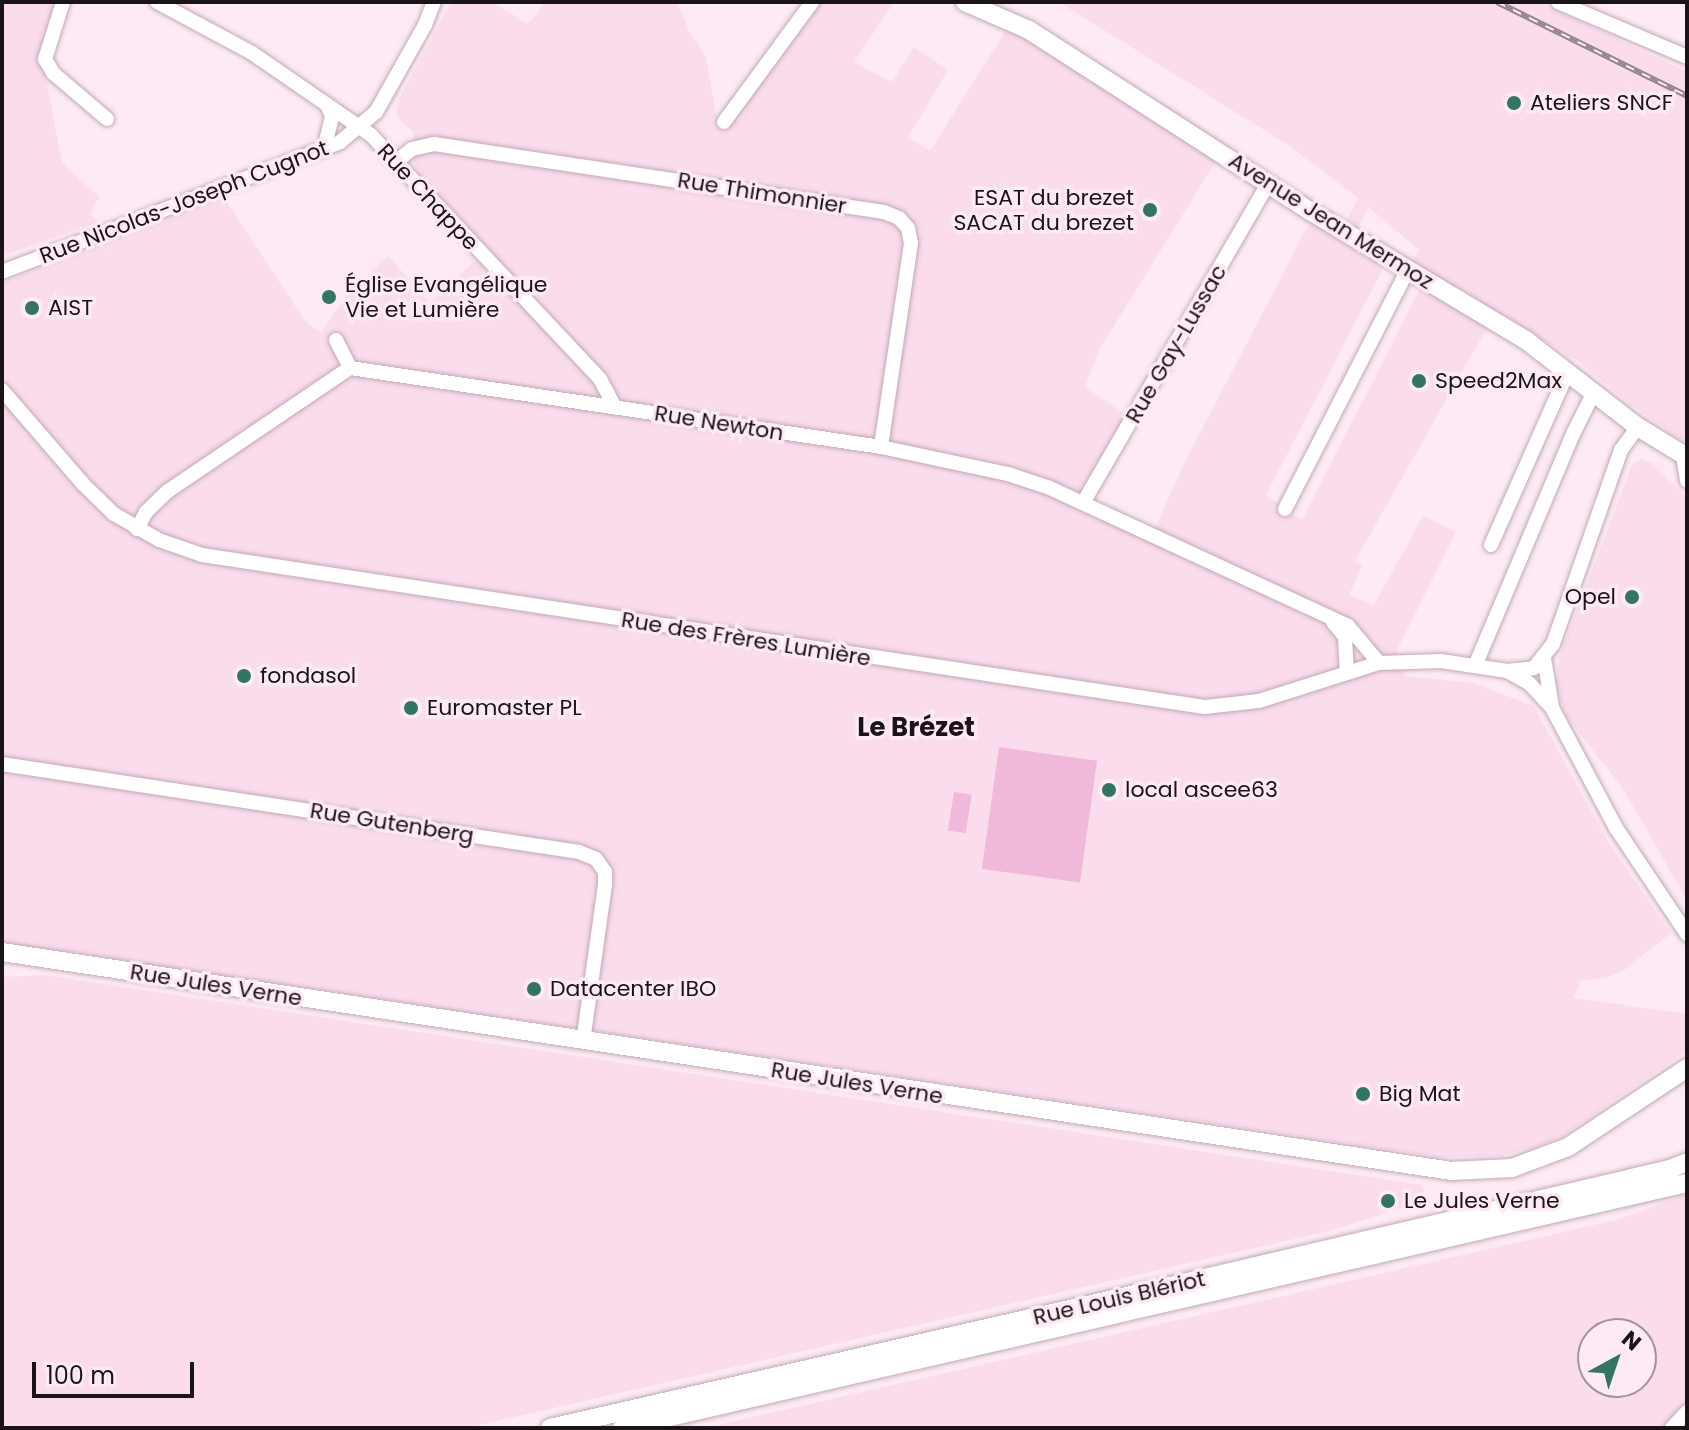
<!DOCTYPE html>
<html>
<head>
<meta charset="utf-8">
<style>
	body { margin:0 }
	#map { position:relative; width:1689px; height:1430px; overflow:hidden; background:#fdeaf5; font-family:Poppins,sans-serif }
	div>[style] { position:absolute }
	[style*='--x'] { left:calc(var(--x)*1px); top:calc(var(--y)*1px); width:calc(var(--w)*1px); rotate:calc(var(--a)*1deg) }
	.built>* { inset:0; background:#fadced }
	.green>* { inset:0; background:#f0b8d9; transform-origin:0 0 }
	.roads { filter:drop-shadow(0 0 2px #c0aab6) drop-shadow(0 0 2px #c0aab6) }
	.minor>* { height:14px; margin:-7px; padding:0 7px; transform-origin:7px; border-radius:7px; background:#fff }
	.major>* { height:18px; margin:-9px; padding:0 9px; transform-origin:9px; border-radius:9px; background:#fff }
	.rail>* { height:6px; margin-top:-3px; transform-origin:0; background:repeating-linear-gradient(90deg,#fdeaf5 0 9px,#92848c 0 18px); box-sizing:border-box; border-block:2px solid #92848c }
	.dots>* { width:22px; height:22px; translate:-50% -50%; box-sizing:border-box; border:4px solid #fdeaf5; border-radius:50% }
	span { translate:-50% -50%; white-space:nowrap; text-align:center; line-height:1.15; -webkit-text-stroke:7px #fdeaf5; paint-order:stroke }
	.poi-label { font-size:22px; color:#1a1317 }
	.left { translate:0 -50%; text-align:left }
	.right { translate:-100% -50%; text-align:right }
	.street-label { font-size:22px; color:#1a1317 }
	.quarter-label { font-size:26px; color:#1a1317; font-weight:700 }
	.frame { position:absolute; inset:0; border:4px solid #1a1317; pointer-events:none }
	.north { position:absolute; left:1577px; top:1318px; width:80px; height:80px; box-sizing:border-box; background:#fdeaf5; border:2px solid #a2949c; border-radius:50%; rotate:40deg; font-size:22px; font-weight:700; line-height:32px; text-align:center; color:#1a1317 }
	.north::after { content:''; display:block; margin:auto; width:28px; height:36px; background:#337464; clip-path:polygon(50% 0,100% 100%,50% 72%,0 100%) }
	.scale { position:absolute; left:32px; top:1362px; width:162px; height:36px; box-sizing:border-box; border:4px solid #1a1317; border-top:0; padding-left:10px; font-size:24px; line-height:28px; white-space:nowrap; color:#1a1317; -webkit-text-stroke:6px #fdeaf5; paint-order:stroke }
</style>
</head>
<body>
<div id="map">
	<div class="built">
		<i style="clip-path:polygon(2px 2px,57px 2px,41px 52px,61px 157px,63px 164px,99px 197px,91px 214px,98px 222px,2px 256px)"></i>
		<i style="clip-path:polygon(451px 2px,493px 2px,528px 24px,546px 2px,677px 2px,690px 33px,706px 57px,717px 119px,724px 122px,812px 2px,894px 2px,854px 62px,892px 82px,914px 47px,948px 70px,908px 137px,930px 151px,1008px 27px,1216px 161px,1099px 350px,1085px 387px,1126px 415px,1081px 495px,1155px 528px,1185px 462px,1311px 220px,1386px 263px,1266px 495px,1302px 520px,1422px 285px,1488px 326px,1355px 561px,1362px 566px,1349px 595px,1374px 605px,1423px 516px,1456px 532px,1397px 650px,1405px 676px,1473px 683px,1534px 706px,1607px 840px,1671px 933px,1623px 971px,1605px 978px,1580px 981px,1574px 998px,1686px 1014px,1687px 1051px,1561px 1137px,1540px 1146px,1500px 1156px,1439px 1157px,2px 942px,2px 283px,224px 198px,305px 321px,321px 333px,347px 295px,388px 256px,430px 303px,488px 248px,423px 178px,412px 160px,414px 133px,399px 119px,397px 111px,399px 99px)"></i>
		<i style="clip-path:polygon(1059px 2px,1540px 2px,1687px 72px,1687px 444px,1631px 405px,1578px 361px,1413px 261px,1419px 250px,1368px 207px,1358px 226px,1347px 220px,1358px 198px,1285px 143px)"></i>
		<i style="clip-path:polygon(1642px 459px,1653px 464px,1687px 498px,1687px 900px,1622px 787px,1565px 715px,1556px 684px,1559px 657px,1633px 463px)"></i>
		<i style="clip-path:polygon(45px 975px,1422px 1185px,1426px 1200px,1329px 1231px,466px 1428px,2px 1428px,2px 977px)"></i>
		<i style="clip-path:polygon(evenodd,1687px 1194px,1687px 1401px,1663px 1428px,705px 1428px,1620px 1219px,1687px 1194px,1593px 1334px,1641px 1334px,1641px 1382px,1593px 1382px,1593px 1334px)"></i>
	</div>
	<div class="green">
		<i style="left:999px;top:747px;width:99px;height:123px;rotate:8deg"></i>
		<i style="left:954px;top:792px;width:18px;height:39px;rotate:9deg"></i>
	</div>
	<div class="roads">
		<div class="minor">
			<i style="--x:63;--y:2;--w:60;--a:107.5"></i>
			<i style="--x:45;--y:59;--w:16;--a:60"></i>
			<i style="--x:53;--y:73;--w:71;--a:40.4"></i>
			<i style="--x:157;--y:2;--w:108;--a:28.2"></i>
			<i style="--x:252;--y:53;--w:145;--a:34.6"></i>
			<i style="--x:371;--y:135;--w:335;--a:46.8"></i>
			<i style="--x:600;--y:379;--w:32;--a:62"></i>
			<i style="--x:1558;--y:2;--w:140;--a:23.1"></i>
			<i style="--x:724;--y:122;--w:149;--a:-53.7"></i>
			<i style="--x:324;--y:149;--w:34;--a:-76"></i>
			<i style="--x:332;--y:116;--w:12;--a:-114"></i>
			<i style="--x:396;--y:162;--w:21;--a:-39"></i>
			<i style="--x:412;--y:149;--w:23;--a:-13"></i>
			<i style="--x:434;--y:144;--w:455;--a:8.6"></i>
			<i style="--x:884;--y:212;--w:16;--a:22"></i>
			<i style="--x:899;--y:218;--w:13;--a:48"></i>
			<i style="--x:908;--y:228;--w:15;--a:79"></i>
			<i style="--x:911;--y:243;--w:206;--a:98.4"></i>
			<i style="--x:2;--y:272;--w:362;--a:-21"></i>
			<i style="--x:340;--y:142;--w:47;--a:-39.8"></i>
			<i style="--x:376;--y:112;--w:100;--a:-60.6"></i>
			<i style="--x:425;--y:25;--w:25;--a:-69"></i>
			<i style="--x:336;--y:340;--w:31;--a:63"></i>
			<i style="--x:2;--y:390;--w:124;--a:49.2"></i>
			<i style="--x:83;--y:484;--w:43;--a:44.1"></i>
			<i style="--x:114;--y:514;--w:52;--a:30"></i>
			<i style="--x:159;--y:540;--w:46;--a:19.2"></i>
			<i style="--x:202;--y:555;--w:1014;--a:8.62"></i>
			<i style="--x:1205;--y:707;--w:54;--a:-6.3"></i>
			<i style="--x:1259;--y:701;--w:126;--a:-17.6"></i>
			<i style="--x:1379;--y:663;--w:62;--a:-1.8"></i>
			<i style="--x:1441;--y:661;--w:67;--a:8.6"></i>
			<i style="--x:1507;--y:671;--w:27;--a:-6"></i>
			<i style="--x:1534;--y:668;--w:31;--a:-52"></i>
			<i style="--x:1553;--y:644;--w:206;--a:-70.7"></i>
			<i style="--x:1621;--y:450;--w:29;--a:-54"></i>
			<i style="--x:1683;--y:455;--w:26;--a:81"></i>
			<i style="--x:1083;--y:503;--w:369;--a:-59.9"></i>
			<i style="--x:1285;--y:509;--w:269;--a:-62.8"></i>
			<i style="--x:137;--y:529;--w:19;--a:-62"></i>
			<i style="--x:146;--y:512;--w:30;--a:-44"></i>
			<i style="--x:168;--y:491;--w:220;--a:-34.1"></i>
			<i style="--x:350;--y:368;--w:537;--a:8.46"></i>
			<i style="--x:881;--y:447;--w:130;--a:12"></i>
			<i style="--x:1008;--y:474;--w:44;--a:18.4"></i>
			<i style="--x:1050;--y:488;--w:328;--a:24.8"></i>
			<i style="--x:1348;--y:626;--w:48;--a:50"></i>
			<i style="--x:1491;--y:545;--w:190;--a:-66.1"></i>
			<i style="--x:1333;--y:622;--w:19;--a:51"></i>
			<i style="--x:1345;--y:637;--w:34;--a:87"></i>
			<i style="--x:1544;--y:658;--w:50;--a:80.7"></i>
			<i style="--x:1475;--y:666;--w:252;--a:-67.1"></i>
			<i style="--x:1573;--y:434;--w:47;--a:-63.4"></i>
			<i style="--x:1507;--y:671;--w:25;--a:29"></i>
			<i style="--x:1529;--y:683;--w:34;--a:47"></i>
			<i style="--x:1552;--y:708;--w:136;--a:61.9"></i>
			<i style="--x:1616;--y:828;--w:128;--a:56.2"></i>
			<i style="--x:2;--y:764;--w:584;--a:8.67"></i>
			<i style="--x:579;--y:852;--w:18;--a:22"></i>
			<i style="--x:596;--y:859;--w:16;--a:55"></i>
			<i style="--x:605;--y:872;--w:13;--a:90"></i>
			<i style="--x:605;--y:885;--w:158;--a:98"></i>
			<i style="--x:1672;--y:1428;--w:22;--a:-47"></i>
		</div>
		<div class="major">
			<i style="--x:965;--y:2;--w:70;--a:23.6"></i>
			<i style="--x:1029;--y:30;--w:334;--a:32.8"></i>
			<i style="--x:1310;--y:211;--w:253;--a:30.9"></i>
			<i style="--x:1527;--y:341;--w:140;--a:37.8"></i>
			<i style="--x:1638;--y:427;--w:57;--a:31.5"></i>
			<i style="--x:2;--y:952;--w:1465;--a:8.59"></i>
			<i style="--x:1451;--y:1171;--w:61;--a:-2.8"></i>
			<i style="--x:1512;--y:1168;--w:60;--a:-20.6"></i>
			<i style="--x:1568;--y:1147;--w:143;--a:-33.6"></i>
			<i style="--x:550;--y:1428;--w:645;--a:-12.89"></i>
			<i style="--x:1179;--y:1284;--w:504;--a:-13.18"></i>
			<i style="--x:1670;--y:1169;--w:18;--a:-22"></i>
			<i style="--x:622;--y:1428;--w:1093;--a:-12.96"></i>
		</div>
	</div>
	<div class="rail">
		<i style="--x:1497;--y:2;--w:212;--a:26.3"></i>
	</div>
	<div class="dots">
		<i style="left:1514px;top:103px;background:#337464"></i>
		<i style="left:1150px;top:210px;background:#337464"></i>
		<i style="left:329px;top:297px;background:#337464"></i>
		<i style="left:32px;top:308px;background:#337464"></i>
		<i style="left:1419px;top:381px;background:#337464"></i>
		<i style="left:1632px;top:597px;background:#337464"></i>
		<i style="left:244px;top:676px;background:#337464"></i>
		<i style="left:411px;top:708px;background:#337464"></i>
		<i style="left:1109px;top:790px;background:#337464"></i>
		<i style="left:534px;top:989px;background:#337464"></i>
		<i style="left:1363px;top:1094px;background:#337464"></i>
		<i style="left:1388px;top:1201px;background:#337464"></i>
	</div>
	<div class="poi-label">
		<span class="left" style="left:1530px;top:103px">Ateliers SNCF</span>
		<span class="right" style="left:1134px;top:210px">ESAT du brezet<br>SACAT du brezet</span>
		<span class="left" style="left:345px;top:297px">Église Evangélique<br>Vie et Lumière</span>
		<span class="left" style="left:48px;top:308px">AIST</span>
		<span class="left" style="left:1435px;top:381px">Speed2Max</span>
		<span class="right" style="left:1616px;top:597px">Opel</span>
		<span class="left" style="left:260px;top:676px">fondasol</span>
		<span class="left" style="left:427px;top:708px">Euromaster PL</span>
		<span class="left" style="left:1125px;top:790px">local ascee63</span>
		<span class="left" style="left:550px;top:989px">Datacenter IBO</span>
		<span class="left" style="left:1379px;top:1094px">Big Mat</span>
		<span class="left" style="left:1404px;top:1201px">Le Jules Verne</span>
	</div>
	<div class="street-label">
		<span style="left:762px;top:193px;rotate:9deg">Rue Thimonnier</span>
		<span style="left:428px;top:197px;rotate:47deg">Rue Chappe</span>
		<span style="left:184px;top:202px;rotate:-21deg">Rue Nicolas-Joseph Cugnot</span>
		<span style="left:1331px;top:221px;rotate:32deg">Avenue Jean Mermoz</span>
		<span style="left:1176px;top:344px;rotate:-60deg">Rue Gay-Lussac</span>
		<span style="left:719px;top:423px;rotate:9deg">Rue Newton</span>
		<span style="left:746px;top:639px;rotate:9deg">Rue des Frères Lumière</span>
		<span style="left:392px;top:823px;rotate:9deg">Rue Gutenberg</span>
		<span style="left:216px;top:985px;rotate:9deg">Rue Jules Verne</span>
		<span style="left:857px;top:1083px;rotate:9deg">Rue Jules Verne</span>
		<span style="left:1119px;top:1298px;rotate:-13deg">Rue Louis Blériot</span>
	</div>
	<div class="quarter-label">
		<span style="left:916px;top:728px">Le Brézet</span>
	</div>
	<div class="frame"></div>
	<div class="north">N</div>
	<div class="scale">100 m</div>
</div>
</body>
</html>
